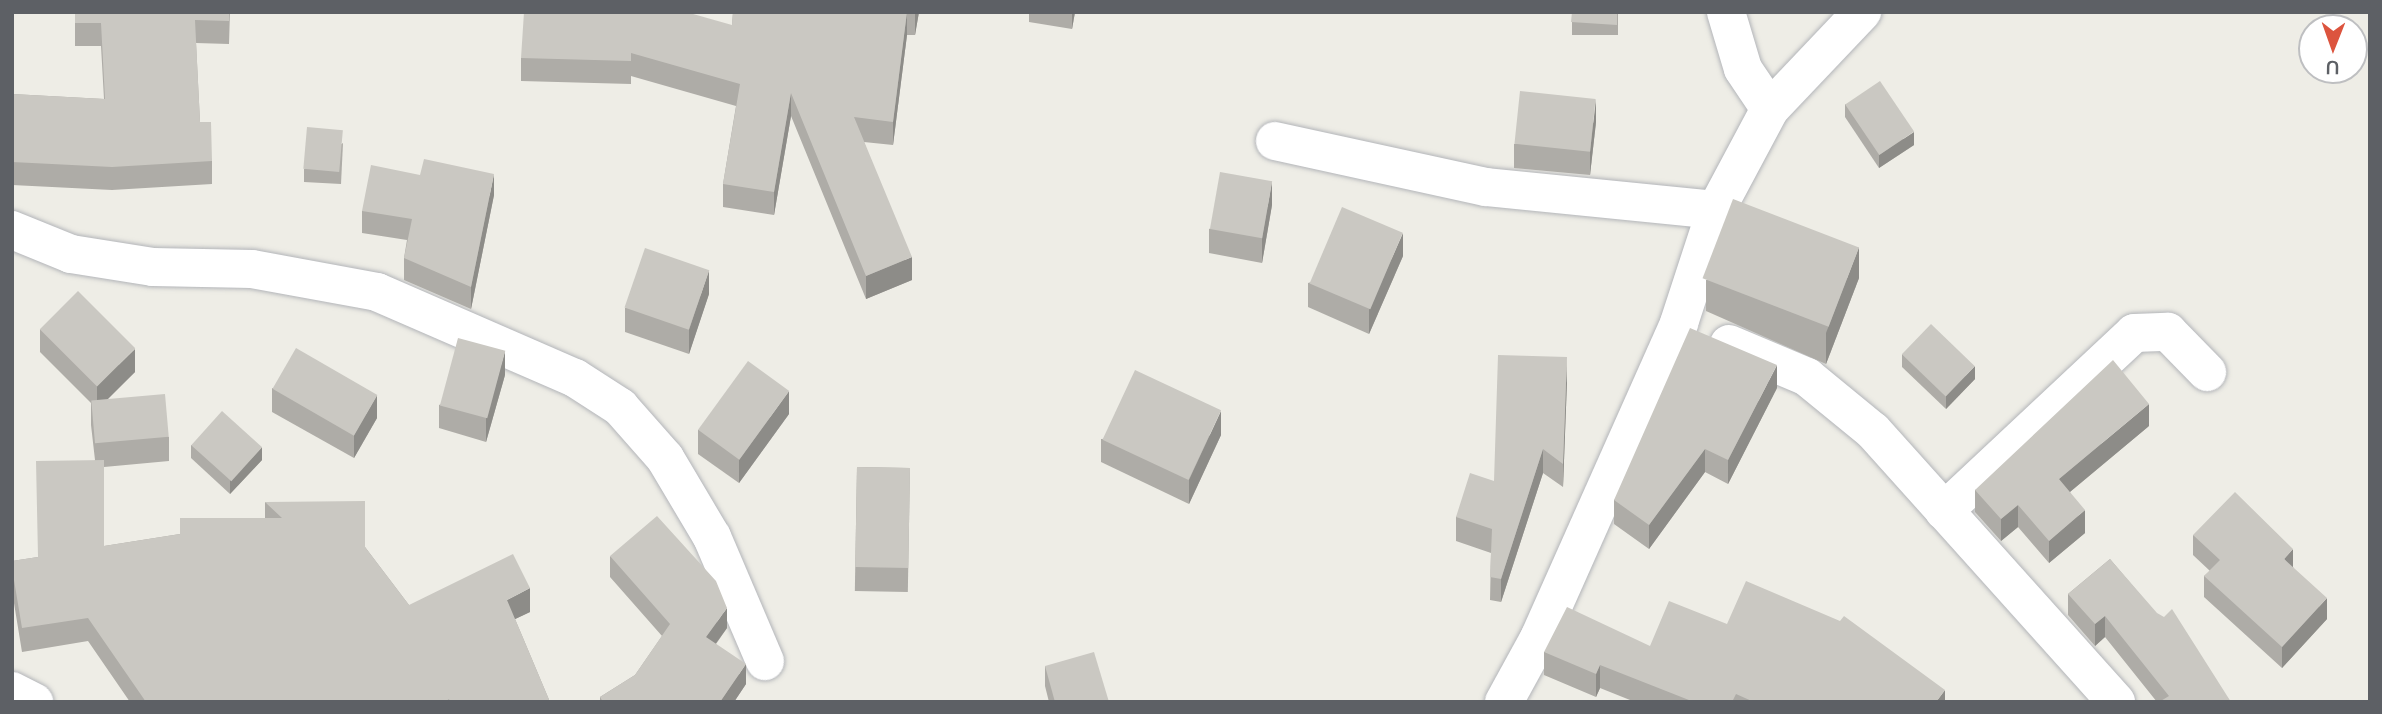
<!DOCTYPE html>
<html>
<head>
<meta charset="utf-8">
<style>
	body { margin:0 }
	#map { position:relative; width:2382px; height:714px; overflow:hidden; background:#eeede6; font-family:Mulish,sans-serif }
	div>[style] { position:absolute }
	[style*='--x'] { left:calc(var(--x)*1px); top:calc(var(--y)*1px); width:calc(var(--w)*1px); rotate:calc(var(--a)*1deg) }
	.roads { filter:drop-shadow(0 0 2px #b3b5b9) drop-shadow(0 0 2px #b3b5b9) }
	.street>* { height:38px; margin:-19px; padding:0 19px; transform-origin:19px; border-radius:19px; background:#fff }
	.secondary>* { height:38px; margin:-19px; padding:0 19px; transform-origin:19px; border-radius:19px; background:#fff }
	.wall>* { inset:0; background:#aeaca7; transform-origin:0 0 }
	.shaded-wall>* { inset:0; background:#8d8c88 }
	.building>* { inset:0; background:#cac8c2; transform-origin:0 0 }
	span { translate:-50% -50%; white-space:nowrap; text-align:center; line-height:1.15; -webkit-text-stroke:5px #fff; paint-order:stroke }
	.frame { position:absolute; inset:0; border:14px solid #5d6065; pointer-events:none }
	.north { position:absolute; left:2298px; top:14px; width:70px; height:70px; box-sizing:border-box; background:#fff; border:2px solid #bebfc1; border-radius:50%; rotate:181deg; font-size:19px; font-weight:700; line-height:28px; text-align:center; color:#5d6065 }
	.north::after { content:''; display:block; margin:auto; width:24px; height:32px; background:#dc543e; clip-path:polygon(50% 0,100% 100%,50% 72%,0 100%) }
</style>
</head>
<body>
<div id="map">
	<div class="roads">
		<div class="street">
			<i style="--x:1726;--y:12;--w:59;--a:73.4"></i>
			<i style="--x:1743;--y:69;--w:48;--a:56"></i>
			<i style="--x:1275;--y:141;--w:216;--a:12.3"></i>
			<i style="--x:1486;--y:187;--w:231;--a:5.7"></i>
			<i style="--x:12;--y:230;--w:64;--a:22.1"></i>
			<i style="--x:71;--y:254;--w:83;--a:9"></i>
			<i style="--x:153;--y:267;--w:99;--a:1.2"></i>
			<i style="--x:252;--y:269;--w:127;--a:10.4"></i>
			<i style="--x:377;--y:292;--w:216;--a:23.5"></i>
			<i style="--x:575;--y:378;--w:54;--a:32.8"></i>
			<i style="--x:620;--y:407;--w:68;--a:48.6"></i>
			<i style="--x:665;--y:458;--w:92;--a:59.3"></i>
			<i style="--x:712;--y:537;--w:135;--a:66.9"></i>
			<i style="--x:1729;--y:344;--w:85;--a:22.9"></i>
			<i style="--x:1807;--y:377;--w:85;--a:39.3"></i>
			<i style="--x:1873;--y:431;--w:364;--a:48.1"></i>
			<i style="--x:1944;--y:511;--w:260;--a:-43.1"></i>
			<i style="--x:2134;--y:333;--w:34;--a:-2"></i>
			<i style="--x:2168;--y:332;--w:56;--a:45.7"></i>
			<i style="--x:1504;--y:702;--w:73;--a:-61.3"></i>
			<i style="--x:1539;--y:638;--w:345;--a:-66"></i>
			<i style="--x:1679;--y:323;--w:119;--a:-71.9"></i>
			<i style="--x:1716;--y:210;--w:115;--a:-61.9"></i>
			<i style="--x:1770;--y:109;--w:134;--a:-46.5"></i>
		</div>
		<div class="secondary">
			<i style="--x:12;--y:691;--w:25;--a:27"></i>
		</div>
	</div>
	<div class="wall">
		<i style="clip-path:polygon(75px 12px,230px 12px,229px 44px,196px 43px,200px 122px,212px 161px,212px 184px,112px 190px,12px 185px,12px 94px,104px 99px,101px 46px,75px 46px)"></i>
		<i style="clip-path:polygon(733px 12px,919px 12px,915px 35px,907px 35px,893px 145px,864px 142px,912px 280px,866px 299px,791px 116px,774px 215px,723px 207px,723px 184px,736px 106px,631px 76px,631px 84px,521px 81px,521px 58px,732px 25px)"></i>
		<i style="clip-path:polygon(1029px 12px,1075px 12px,1072px 29px,1029px 22px)"></i>
		<i style="left:1572px;top:12px;width:46px;height:23px"></i>
		<i style="clip-path:polygon(1845px 104px,1914px 145px,1879px 168px,1845px 117px)"></i>
		<i style="clip-path:polygon(1596px 122px,1590px 175px,1514px 168px,1514px 144px)"></i>
		<i style="clip-path:polygon(343px 143px,341px 184px,304px 182px,304px 169px)"></i>
		<i style="clip-path:polygon(494px 195px,471px 309px,404px 280px,404px 258px,407px 240px,362px 233px,362px 211px)"></i>
		<i style="clip-path:polygon(1272px 205px,1262px 263px,1209px 253px,1209px 229px)"></i>
		<i style="clip-path:polygon(1403px 256px,1369px 334px,1308px 307px,1308px 283px)"></i>
		<i style="clip-path:polygon(1859px 278px,1826px 364px,1706px 311px,1706px 280px)"></i>
		<i style="clip-path:polygon(709px 294px,689px 354px,625px 332px,625px 308px)"></i>
		<i style="clip-path:polygon(40px 329px,135px 372px,106px 400px,169px 437px,169px 461px,104px 467px,104px 546px,180px 534px,265px 518px,265px 502px,365px 547px,409px 605px,530px 612px,515px 619px,550px 702px,130px 702px,88px 641px,22px 652px,12px 591px,12px 561px,38px 557px,95px 460px,91px 425px,91px 403px,40px 352px)"></i>
		<i style="clip-path:polygon(1902px 354px,1975px 379px,1946px 409px,1902px 367px)"></i>
		<i style="clip-path:polygon(505px 375px,486px 442px,439px 428px,439px 405px)"></i>
		<i style="clip-path:polygon(1567px 381px,1563px 487px,1543px 473px,1501px 602px,1490px 600px,1491px 553px,1456px 541px,1456px 517px,1494px 481px)"></i>
		<i style="clip-path:polygon(272px 388px,377px 418px,354px 458px,272px 412px)"></i>
		<i style="clip-path:polygon(1777px 388px,1728px 484px,1705px 472px,1649px 549px,1614px 524px,1614px 500px)"></i>
		<i style="clip-path:polygon(789px 414px,739px 483px,698px 454px,698px 430px)"></i>
		<i style="clip-path:polygon(2149px 426px,2070px 492px,2085px 533px,2049px 563px,2018px 527px,2001px 541px,1975px 512px,1975px 490px)"></i>
		<i style="clip-path:polygon(1221px 435px,1189px 504px,1101px 462px,1101px 439px)"></i>
		<i style="clip-path:polygon(191px 445px,262px 460px,230px 494px,191px 458px)"></i>
		<i style="left:857px;top:467px;width:53px;height:124px;rotate:1deg"></i>
		<i style="clip-path:polygon(2193px 535px,2293px 567px,2327px 619px,2282px 668px,2204px 597px,2204px 576px,2210px 571px,2193px 555px)"></i>
		<i style="clip-path:polygon(610px 556px,727px 628px,716px 644px,746px 684px,734px 702px,600px 702px,600px 697px,635px 675px,662px 636px,610px 577px)"></i>
		<i style="clip-path:polygon(2110px 559px,2231px 702px,2157px 702px,2105px 637px,2095px 646px,2068px 615px,2068px 594px)"></i>
		<i style="clip-path:polygon(1727px 624px,1945px 702px,1635px 702px,1600px 688px,1596px 697px,1544px 675px,1544px 652px,1650px 646px)"></i>
		<i style="clip-path:polygon(1045px 666px,1109px 702px,1049px 702px,1045px 686px)"></i>
	</div>
	<div class="shaded-wall">
		<i style="clip-path:polygon(907px 12px,907px 35px,893px 145px,893px 122px)"></i>
		<i style="clip-path:polygon(915px 12px,919px 12px,915px 35px)"></i>
		<i style="clip-path:polygon(1072px 12px,1075px 12px,1072px 29px)"></i>
		<i style="clip-path:polygon(791px 93px,791px 116px,774px 215px,774px 192px)"></i>
		<i style="clip-path:polygon(1596px 99px,1596px 122px,1590px 175px,1590px 152px)"></i>
		<i style="clip-path:polygon(1914px 132px,1914px 145px,1879px 168px,1879px 155px)"></i>
		<i style="clip-path:polygon(494px 174px,494px 195px,471px 309px,471px 287px)"></i>
		<i style="clip-path:polygon(1272px 181px,1272px 205px,1262px 263px,1262px 239px)"></i>
		<i style="clip-path:polygon(1403px 233px,1403px 256px,1369px 334px,1369px 310px)"></i>
		<i style="clip-path:polygon(1859px 247px,1859px 278px,1826px 364px,1826px 333px)"></i>
		<i style="clip-path:polygon(912px 257px,912px 280px,866px 299px,866px 276px)"></i>
		<i style="clip-path:polygon(709px 270px,709px 294px,689px 354px,689px 330px)"></i>
		<i style="clip-path:polygon(135px 349px,135px 372px,97px 410px,97px 386px)"></i>
		<i style="clip-path:polygon(505px 351px,505px 375px,486px 442px,486px 418px)"></i>
		<i style="clip-path:polygon(1567px 357px,1567px 381px,1563px 487px,1563px 464px)"></i>
		<i style="clip-path:polygon(1777px 365px,1777px 388px,1728px 484px,1728px 460px)"></i>
		<i style="clip-path:polygon(1975px 366px,1975px 379px,1946px 409px,1946px 396px)"></i>
		<i style="clip-path:polygon(789px 391px,789px 414px,739px 483px,739px 460px)"></i>
		<i style="clip-path:polygon(377px 395px,377px 418px,354px 458px,354px 435px)"></i>
		<i style="clip-path:polygon(2149px 404px,2149px 426px,2059px 501px,2059px 479px)"></i>
		<i style="clip-path:polygon(1221px 411px,1221px 435px,1189px 504px,1189px 480px)"></i>
		<i style="clip-path:polygon(262px 447px,262px 460px,230px 494px,230px 481px)"></i>
		<i style="clip-path:polygon(1543px 449px,1543px 473px,1501px 602px,1501px 579px)"></i>
		<i style="clip-path:polygon(1705px 449px,1705px 472px,1649px 549px,1649px 525px)"></i>
		<i style="clip-path:polygon(2018px 505px,2018px 527px,2001px 541px,2001px 519px)"></i>
		<i style="clip-path:polygon(2085px 510px,2085px 533px,2049px 563px,2049px 541px)"></i>
		<i style="clip-path:polygon(2293px 549px,2293px 570px,2284px 559px)"></i>
		<i style="clip-path:polygon(530px 588px,530px 612px,507px 623px,507px 600px)"></i>
		<i style="clip-path:polygon(2327px 598px,2327px 619px,2282px 668px,2282px 647px)"></i>
		<i style="clip-path:polygon(727px 608px,727px 628px,706px 657px,706px 637px)"></i>
		<i style="clip-path:polygon(2105px 616px,2105px 637px,2095px 646px,2095px 624px)"></i>
		<i style="clip-path:polygon(746px 664px,746px 684px,734px 702px,720px 702px)"></i>
		<i style="clip-path:polygon(1600px 665px,1600px 688px,1596px 697px,1596px 674px)"></i>
		<i style="clip-path:polygon(1945px 690px,1945px 702px,1936px 702px)"></i>
	</div>
	<div class="building">
		<i style="clip-path:polygon(75px 12px,229px 12px,229px 21px,195px 20px,200px 122px,211px 122px,212px 161px,112px 167px,12px 162px,12px 94px,105px 99px,101px 23px,75px 23px)"></i>
		<i style="clip-path:polygon(524px 12px,686px 12px,732px 25px,733px 12px,907px 12px,893px 122px,854px 117px,912px 257px,866px 276px,791px 93px,774px 192px,723px 184px,740px 84px,631px 53px,631px 61px,521px 58px)"></i>
		<i style="clip-path:polygon(1572px 12px,1617px 12px,1617px 25px,1571px 22px)"></i>
		<i style="left:1880px;top:81px;width:61px;height:42px;rotate:56deg"></i>
		<i style="left:1520px;top:91px;width:76px;height:53px;rotate:6deg"></i>
		<i style="left:307px;top:127px;width:36px;height:42px;rotate:5deg"></i>
		<i style="clip-path:polygon(424px 159px,494px 174px,471px 287px,404px 258px,412px 219px,362px 211px,371px 165px,420px 175px)"></i>
		<i style="left:1220px;top:172px;width:53px;height:58px;rotate:10deg"></i>
		<i style="left:1733px;top:199px;width:135px;height:85px;rotate:21deg"></i>
		<i style="left:1342px;top:207px;width:66px;height:83px;rotate:23deg"></i>
		<i style="left:645px;top:248px;width:68px;height:63px;rotate:19deg"></i>
		<i style="left:78px;top:291px;width:81px;height:54px;rotate:45deg"></i>
		<i style="left:1931px;top:324px;width:61px;height:42px;rotate:44deg"></i>
		<i style="clip-path:polygon(1690px 328px,1777px 365px,1728px 460px,1705px 449px,1649px 525px,1614px 500px)"></i>
		<i style="left:458px;top:338px;width:49px;height:70px;rotate:15deg"></i>
		<i style="left:296px;top:348px;width:94px;height:47px;rotate:30deg"></i>
		<i style="clip-path:polygon(1498px 355px,1567px 357px,1563px 464px,1543px 449px,1501px 579px,1490px 577px,1492px 529px,1456px 517px,1470px 473px,1494px 481px)"></i>
		<i style="clip-path:polygon(2113px 360px,2149px 404px,2059px 479px,2085px 510px,2049px 541px,2018px 505px,2001px 519px,1975px 490px)"></i>
		<i style="left:748px;top:361px;width:51px;height:85px;rotate:36deg"></i>
		<i style="left:1135px;top:370px;width:95px;height:77px;rotate:25deg"></i>
		<i style="left:165px;top:394px;width:43px;height:74px;rotate:85deg"></i>
		<i style="left:222px;top:411px;width:54px;height:46px;rotate:42deg"></i>
		<i style="clip-path:polygon(104px 460px,104px 546px,180px 534px,180px 518px,282px 518px,265px 502px,365px 501px,365px 547px,409px 605px,513px 554px,530px 588px,507px 600px,550px 702px,450px 702px,449px 699px,445px 702px,146px 702px,88px 618px,22px 628px,12px 568px,12px 561px,38px 557px,36px 461px)"></i>
		<i style="left:857px;top:467px;width:53px;height:100px;rotate:1deg"></i>
		<i style="clip-path:polygon(2235px 492px,2293px 549px,2284px 559px,2327px 598px,2282px 647px,2204px 576px,2220px 560px,2193px 535px)"></i>
		<i style="clip-path:polygon(657px 516px,716px 581px,727px 608px,706px 637px,746px 664px,720px 702px,603px 702px,600px 697px,635px 675px,670px 624px,610px 556px)"></i>
		<i style="clip-path:polygon(2110px 559px,2157px 613px,2164px 617px,2172px 609px,2231px 702px,2159px 702px,2169px 696px,2105px 616px,2095px 624px,2068px 594px)"></i>
		<i style="clip-path:polygon(1746px 581px,1840px 621px,1844px 616px,1945px 690px,1936px 702px,1754px 702px,1736px 694px,1732px 702px,1694px 702px,1600px 665px,1596px 674px,1544px 652px,1567px 607px,1650px 646px,1669px 601px,1727px 624px)"></i>
		<i style="clip-path:polygon(1094px 652px,1109px 702px,1055px 702px,1045px 666px)"></i>
	</div>
	<div class="frame"></div>
	<div class="north">U</div>
</div>
</body>
</html>
